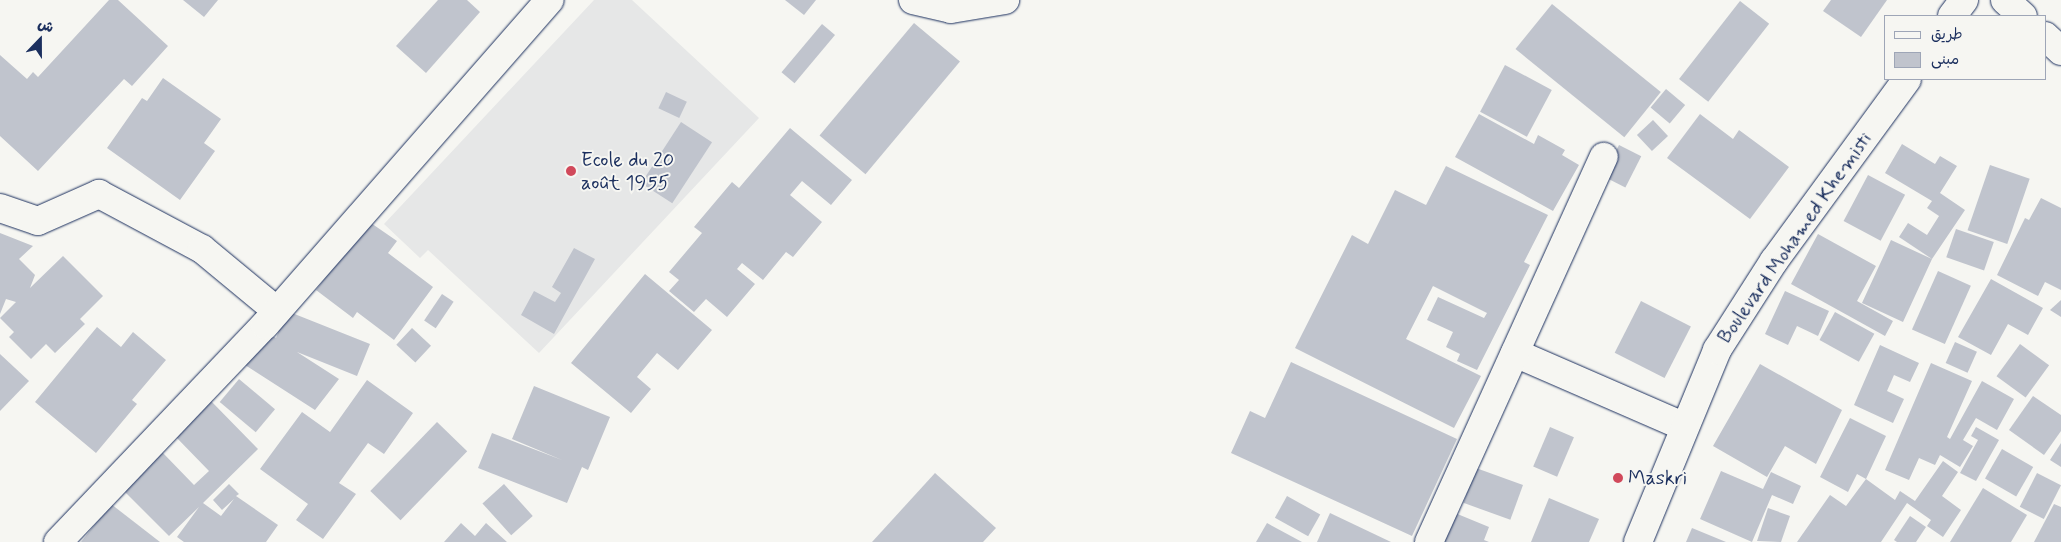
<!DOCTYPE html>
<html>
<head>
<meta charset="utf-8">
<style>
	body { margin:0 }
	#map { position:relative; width:2061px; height:542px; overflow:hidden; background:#f6f6f2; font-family:Mynerve,"Playpen Sans Arabic",sans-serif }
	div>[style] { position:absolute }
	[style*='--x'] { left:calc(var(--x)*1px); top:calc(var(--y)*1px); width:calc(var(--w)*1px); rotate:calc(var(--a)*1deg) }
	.built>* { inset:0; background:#e6e7e7 }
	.building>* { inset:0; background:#c0c4cd; transform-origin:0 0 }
	.roads { filter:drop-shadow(0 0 1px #1b2f5e) drop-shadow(0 0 1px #1b2f5e) }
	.street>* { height:28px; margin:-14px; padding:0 14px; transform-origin:14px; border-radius:14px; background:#f6f6f2 }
	.secondary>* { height:28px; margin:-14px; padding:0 14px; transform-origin:14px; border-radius:14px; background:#f6f6f2 }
	.dots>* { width:14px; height:14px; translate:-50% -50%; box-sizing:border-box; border:2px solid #f6f6f2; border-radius:50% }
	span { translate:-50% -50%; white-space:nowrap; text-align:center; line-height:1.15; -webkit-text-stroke:4px #f6f6f2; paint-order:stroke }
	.poi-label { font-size:20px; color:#1b2f5e }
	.left { translate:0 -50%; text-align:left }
	.street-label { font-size:20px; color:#1b2f5e }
	.legend { position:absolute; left:1884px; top:15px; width:162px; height:65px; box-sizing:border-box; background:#f6f6f2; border:1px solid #9ea6b7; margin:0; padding:6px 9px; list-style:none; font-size:15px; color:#1b2f5e }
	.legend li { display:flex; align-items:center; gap:10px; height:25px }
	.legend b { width:25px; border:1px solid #9ea6b7 }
	.north { position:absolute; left:15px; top:15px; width:50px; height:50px; -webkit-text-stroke:4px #f6f6f2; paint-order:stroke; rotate:22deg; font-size:14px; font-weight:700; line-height:20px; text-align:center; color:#1b2f5e }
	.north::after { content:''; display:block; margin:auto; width:18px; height:22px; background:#1b2f5e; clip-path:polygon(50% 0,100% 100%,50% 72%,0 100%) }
</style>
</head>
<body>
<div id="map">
	<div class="built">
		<i style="clip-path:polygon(594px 0,632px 0,759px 118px,539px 353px,428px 250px,420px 258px,384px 224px)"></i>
	</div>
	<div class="building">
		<i style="clip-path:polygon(109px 0,118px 0,168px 46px,132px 86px,124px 79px,38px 171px,0 136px,0 55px,27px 79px,33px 72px,38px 77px)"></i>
		<i style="clip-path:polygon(183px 0,218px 0,204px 17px)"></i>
		<i style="clip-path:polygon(438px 0,467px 0,480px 12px,426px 73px,396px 46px)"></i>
		<i style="clip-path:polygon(785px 0,816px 0,804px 15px)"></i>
		<i style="clip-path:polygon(1831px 0,1887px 0,1861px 37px,1823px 11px)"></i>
		<i style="left:1740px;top:1px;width:37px;height:99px;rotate:38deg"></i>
		<i style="left:1552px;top:4px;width:140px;height:58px;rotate:39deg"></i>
		<i style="left:914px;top:23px;width:60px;height:147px;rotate:40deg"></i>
		<i style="left:822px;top:24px;width:17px;height:63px;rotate:40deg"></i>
		<i style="left:1505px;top:65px;width:53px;height:53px;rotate:28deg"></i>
		<i style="clip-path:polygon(163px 78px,221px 119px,204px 143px,215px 151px,180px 200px,107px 148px,142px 98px,147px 101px)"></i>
		<i style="left:1666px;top:89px;width:25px;height:24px;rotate:40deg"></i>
		<i style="left:666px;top:92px;width:23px;height:18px;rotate:25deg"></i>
		<i style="clip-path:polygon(1479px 114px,1534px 144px,1538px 135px,1565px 150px,1562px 155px,1579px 165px,1553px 211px,1455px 157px)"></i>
		<i style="clip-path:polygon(1700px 114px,1733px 139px,1739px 130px,1789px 167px,1750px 219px,1667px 158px)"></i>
		<i style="left:1653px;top:120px;width:22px;height:22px;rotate:47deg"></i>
		<i style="left:681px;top:122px;width:37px;height:73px;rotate:33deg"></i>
		<i style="clip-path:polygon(790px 128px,852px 180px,831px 205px,802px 181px,790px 195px,822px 222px,793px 257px,786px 252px,763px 280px,742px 263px,737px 269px,755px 284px,727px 317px,706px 299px,694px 312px,669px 291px,679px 280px,669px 272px,702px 233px,694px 227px,732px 182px,739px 188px)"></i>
		<i style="clip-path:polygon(1902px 144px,1935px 164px,1940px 156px,1957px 166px,1940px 193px,1965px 210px,1932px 259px,1903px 322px,1862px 303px,1891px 240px,1932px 259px,1899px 237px,1908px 223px,1927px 235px,1939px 216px,1927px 208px,1932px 201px,1885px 173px)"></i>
		<i style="left:1619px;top:145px;width:25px;height:35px;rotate:27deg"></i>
		<i style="left:1990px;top:165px;width:42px;height:69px;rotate:19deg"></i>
		<i style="clip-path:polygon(1446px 166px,1548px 215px,1524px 262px,1530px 265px,1477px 370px,1457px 361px,1460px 354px,1446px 347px,1453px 332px,1427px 320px,1438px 297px,1484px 318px,1487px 313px,1433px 286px,1406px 339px,1481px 376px,1454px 428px,1295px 348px,1352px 235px,1368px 244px,1395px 190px,1426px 205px)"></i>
		<i style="left:1868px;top:175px;width:42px;height:52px;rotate:28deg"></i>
		<i style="clip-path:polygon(2041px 198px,2061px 208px,2061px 290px,2045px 282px,2038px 296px,1997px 275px,2025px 218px,2029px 220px)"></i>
		<i style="clip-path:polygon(368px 221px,397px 241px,388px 253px,433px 287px,394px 340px,357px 312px,353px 318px,316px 290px)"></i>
		<i style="left:1956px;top:229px;width:40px;height:30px;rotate:19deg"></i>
		<i style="clip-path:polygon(0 233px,33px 246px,19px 259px,35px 275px,30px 288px,63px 256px,103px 296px,80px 319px,85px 324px,55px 353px,46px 344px,31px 359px,9px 337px,14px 332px,0 318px,16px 302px,6px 299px,0 314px)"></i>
		<i style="clip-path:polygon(1818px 234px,1876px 266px,1857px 301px,1893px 321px,1885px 336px,1791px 284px)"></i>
		<i style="clip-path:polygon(574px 248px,595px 259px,554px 334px,521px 315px,534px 291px,555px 302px,561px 293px,552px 287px)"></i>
		<i style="left:1938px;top:271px;width:36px;height:64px;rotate:24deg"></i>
		<i style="clip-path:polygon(645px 274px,712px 330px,678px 370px,657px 353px,637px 377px,651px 389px,631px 413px,571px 363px)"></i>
		<i style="clip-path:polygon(1991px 279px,2043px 308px,2028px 335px,2008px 324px,1991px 355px,1958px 337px)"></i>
		<i style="clip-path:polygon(1785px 291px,1829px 311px,1818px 336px,1797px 326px,1788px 345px,1765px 334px)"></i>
		<i style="left:442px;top:294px;width:14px;height:32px;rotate:34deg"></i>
		<i style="clip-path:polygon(2061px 300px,2061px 317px,2050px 310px)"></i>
		<i style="left:1641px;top:301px;width:56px;height:58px;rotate:27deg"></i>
		<i style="clip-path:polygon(287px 311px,370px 344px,357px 376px,297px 352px,339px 379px,315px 410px,245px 365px,266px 332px,276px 338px)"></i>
		<i style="left:1835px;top:312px;width:45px;height:32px;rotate:29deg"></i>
		<i style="clip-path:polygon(97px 327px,121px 347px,133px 332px,166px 360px,132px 400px,137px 404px,96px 453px,35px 402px)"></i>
		<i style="left:412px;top:328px;width:26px;height:23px;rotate:43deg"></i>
		<i style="left:1955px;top:342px;width:24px;height:23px;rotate:24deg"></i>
		<i style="left:2020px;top:344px;width:36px;height:40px;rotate:36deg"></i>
		<i style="clip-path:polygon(1880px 345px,1919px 363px,1910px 382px,1894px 375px,1887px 391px,1904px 399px,1893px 423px,1854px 405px)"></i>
		<i style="clip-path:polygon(0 354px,29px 381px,0 411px)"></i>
		<i style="clip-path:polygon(1291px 362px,1457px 439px,1412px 536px,1231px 453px,1250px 411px,1265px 418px)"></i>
		<i style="clip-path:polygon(1931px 363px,1972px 381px,1947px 437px,1950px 439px,1982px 381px,2014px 399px,1997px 430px,1976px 418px,1963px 440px,1973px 446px,1960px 467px,1940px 455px,1935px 465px,1919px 458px,1909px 480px,1885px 470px)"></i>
		<i style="clip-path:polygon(1760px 364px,1842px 410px,1816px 464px,1785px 446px,1767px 477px,1713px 446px)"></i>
		<i style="left:239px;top:379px;width:47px;height:30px;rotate:40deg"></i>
		<i style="clip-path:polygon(367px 380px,413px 413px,384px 454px,368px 443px,339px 483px,356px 494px,323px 539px,296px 520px,308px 504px,260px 469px,302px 412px,330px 432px)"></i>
		<i style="clip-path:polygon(534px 386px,610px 417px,588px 470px,582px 467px,567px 503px,478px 468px,492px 433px,562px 460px,512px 439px)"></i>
		<i style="clip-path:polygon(2033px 396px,2061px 415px,2061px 431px,2044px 455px,2009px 430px)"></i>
		<i style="clip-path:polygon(211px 401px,258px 449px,203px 503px,221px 516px,234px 499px,222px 510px,213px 500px,229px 484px,239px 494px,236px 496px,278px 525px,266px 542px,184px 542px,177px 537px,199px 507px,169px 536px,123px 490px,162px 452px,194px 485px,209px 471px,175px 436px)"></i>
		<i style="clip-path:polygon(1850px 418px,1886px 436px,1866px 479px,1857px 474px,1848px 492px,1820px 477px)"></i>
		<i style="left:437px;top:422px;width:42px;height:96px;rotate:44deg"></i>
		<i style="left:1550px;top:427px;width:26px;height:43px;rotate:23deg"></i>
		<i style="clip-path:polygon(1976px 427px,1999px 440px,1976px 481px,1960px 473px,1978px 440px,1971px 436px)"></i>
		<i style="clip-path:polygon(2061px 443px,2061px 467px,2050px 460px)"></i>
		<i style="left:2002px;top:449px;width:36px;height:34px;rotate:30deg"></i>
		<i style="clip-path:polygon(1943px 461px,1958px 472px,1942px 496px,1961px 510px,1943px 537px,1927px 526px,1931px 520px,1907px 503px,1881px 542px,1797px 542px,1830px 495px,1846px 506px,1866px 479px,1895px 500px,1900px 491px,1915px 501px)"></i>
		<i style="left:1476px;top:468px;width:50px;height:37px;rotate:20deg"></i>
		<i style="clip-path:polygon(1721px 471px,1763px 489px,1771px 472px,1801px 486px,1793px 504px,1772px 495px,1752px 542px,1700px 519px)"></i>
		<i style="clip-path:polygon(935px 473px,996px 528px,983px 542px,872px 542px)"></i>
		<i style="left:2037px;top:473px;width:27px;height:38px;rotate:27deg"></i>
		<i style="left:504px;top:484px;width:43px;height:29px;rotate:48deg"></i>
		<i style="clip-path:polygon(1983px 488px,2027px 515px,2011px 542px,1950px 542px)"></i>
		<i style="left:1287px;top:496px;width:38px;height:25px;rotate:29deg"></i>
		<i style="clip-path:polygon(1549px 498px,1599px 519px,1589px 542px,1531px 542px)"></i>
		<i style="clip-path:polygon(111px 504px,160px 542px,81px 542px)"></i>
		<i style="clip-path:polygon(2054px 504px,2061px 507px,2061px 542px,2034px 542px)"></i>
		<i style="clip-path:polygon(1768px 508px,1790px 516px,1781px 542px,1757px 541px)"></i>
		<i style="clip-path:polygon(1330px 513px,1391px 542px,1317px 542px)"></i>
		<i style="clip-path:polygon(1455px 513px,1489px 527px,1484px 540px,1489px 542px,1442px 542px)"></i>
		<i style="clip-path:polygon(1910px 516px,1926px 527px,1916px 542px,1897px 542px,1894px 540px)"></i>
		<i style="clip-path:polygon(461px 523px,475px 536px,486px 523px,507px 542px,444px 542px)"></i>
		<i style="clip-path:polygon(1267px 523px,1302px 542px,1256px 542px)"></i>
		<i style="clip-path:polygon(1692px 528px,1726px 542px,1686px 542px)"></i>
	</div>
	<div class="roads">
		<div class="street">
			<i style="--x:913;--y:0;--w:39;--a:13"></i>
			<i style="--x:951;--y:9;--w:55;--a:-9.5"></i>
			<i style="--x:2005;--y:0;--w:24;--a:42"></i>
			<i style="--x:2045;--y:36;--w:22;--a:43"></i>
			<i style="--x:0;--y:208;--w:40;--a:18.9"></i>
			<i style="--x:38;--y:221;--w:67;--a:-23.9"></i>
			<i style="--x:99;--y:194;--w:117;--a:28.1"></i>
			<i style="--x:202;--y:249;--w:97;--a:39.6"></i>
			<i style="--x:1515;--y:353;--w:185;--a:23.5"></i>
			<i style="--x:58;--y:542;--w:300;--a:-46.4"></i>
			<i style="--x:265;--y:325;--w:432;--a:-48.8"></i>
			<i style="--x:1429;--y:542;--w:423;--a:-65.6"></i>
		</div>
		<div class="secondary">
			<i style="--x:1952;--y:16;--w:20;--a:-53"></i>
			<i style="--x:1638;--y:542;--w:208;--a:-67.6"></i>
			<i style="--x:1717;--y:350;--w:106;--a:-57.4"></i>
			<i style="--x:1774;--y:261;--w:225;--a:-53.8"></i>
		</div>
	</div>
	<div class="dots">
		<i style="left:571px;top:171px;background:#d1495b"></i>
		<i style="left:1618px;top:478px;background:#d1495b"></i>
	</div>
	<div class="poi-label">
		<span class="left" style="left:581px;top:172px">Ecole du 20<br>août 1955</span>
		<span class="left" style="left:1628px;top:478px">Maskri</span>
	</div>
	<div class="street-label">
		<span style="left:1795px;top:238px;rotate:-55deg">Boulevard Mohamed Khemisti</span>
	</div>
	<ul class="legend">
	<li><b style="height:6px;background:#f6f6f2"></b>طريق</li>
	<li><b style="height:14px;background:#c0c4cd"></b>مبنى</li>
	</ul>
	<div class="north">ش</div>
</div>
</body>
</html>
